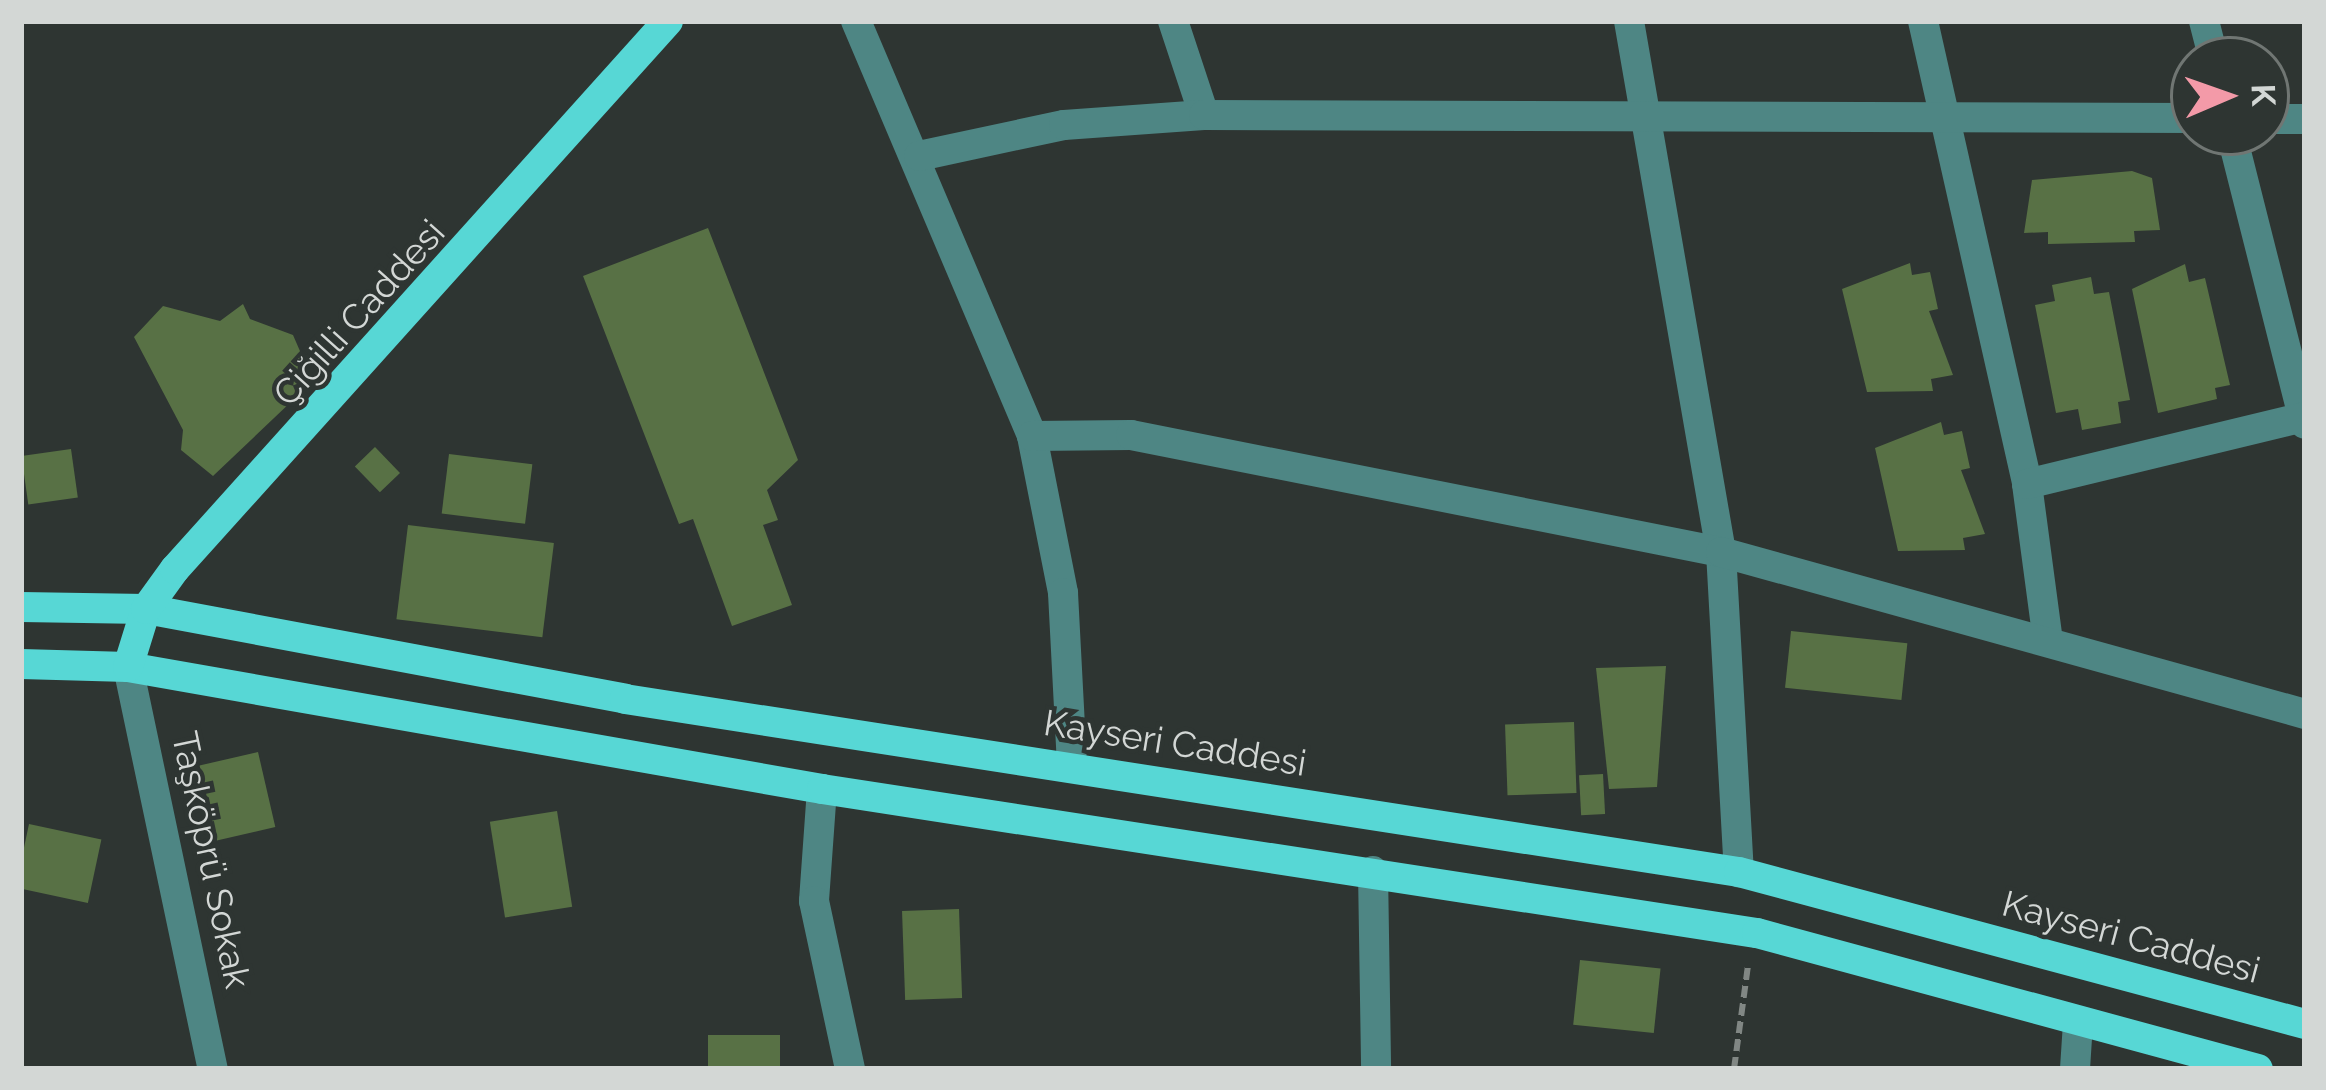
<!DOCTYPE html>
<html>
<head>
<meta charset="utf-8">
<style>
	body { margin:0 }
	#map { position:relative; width:2326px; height:1090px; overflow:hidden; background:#2e3532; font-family:Raleway,sans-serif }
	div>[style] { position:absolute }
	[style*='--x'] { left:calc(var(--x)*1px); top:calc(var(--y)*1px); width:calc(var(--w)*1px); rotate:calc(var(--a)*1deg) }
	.building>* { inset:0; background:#587145; transform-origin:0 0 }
	.path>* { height:6px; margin-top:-3px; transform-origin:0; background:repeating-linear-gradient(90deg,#818784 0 12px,transparent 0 18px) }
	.minor>* { height:30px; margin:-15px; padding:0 15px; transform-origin:15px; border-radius:15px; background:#4e8684 }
	.major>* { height:30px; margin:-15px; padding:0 15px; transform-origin:15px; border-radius:15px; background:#57d7d5 }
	span { translate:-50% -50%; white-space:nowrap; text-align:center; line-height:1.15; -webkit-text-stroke:9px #2e3532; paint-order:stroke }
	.street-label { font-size:36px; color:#d3d7d5 }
	.frame { position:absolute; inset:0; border:24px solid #d3d7d5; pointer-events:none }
	.north { position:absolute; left:2170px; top:36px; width:120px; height:120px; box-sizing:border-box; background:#2e3532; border:3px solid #707673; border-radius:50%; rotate:88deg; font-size:33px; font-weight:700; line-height:48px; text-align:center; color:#d3d7d5 }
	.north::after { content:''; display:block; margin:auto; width:42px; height:54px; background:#f39aa8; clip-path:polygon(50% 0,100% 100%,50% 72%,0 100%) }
</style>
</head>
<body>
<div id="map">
	<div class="building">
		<i style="clip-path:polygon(2132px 171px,2152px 178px,2160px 230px,2134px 231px,2135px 242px,2048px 244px,2048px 232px,2024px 233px,2032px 180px)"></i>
		<i style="clip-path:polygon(708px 228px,798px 460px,767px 490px,778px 520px,763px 525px,792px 605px,732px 626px,693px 519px,679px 524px,583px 276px)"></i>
		<i style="clip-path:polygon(1910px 263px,1912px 275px,1930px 272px,1938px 309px,1929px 311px,1953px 375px,1931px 379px,1933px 391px,1867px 392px,1842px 289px)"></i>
		<i style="clip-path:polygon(2185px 264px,2189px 282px,2205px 278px,2230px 385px,2215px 388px,2217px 399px,2158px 413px,2132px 289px)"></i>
		<i style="clip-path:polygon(2091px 277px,2094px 294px,2109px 292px,2130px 400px,2118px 402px,2121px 423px,2082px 430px,2078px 409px,2056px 413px,2035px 305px,2055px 301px,2052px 285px)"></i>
		<i style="clip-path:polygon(243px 304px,250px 319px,293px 335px,313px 381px,213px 476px,181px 450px,183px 430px,134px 337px,163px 306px,220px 321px)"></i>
		<i style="clip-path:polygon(1941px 422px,1944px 435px,1962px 431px,1970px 468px,1961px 470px,1985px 534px,1963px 538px,1965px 550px,1898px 551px,1875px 448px)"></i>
		<i style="left:375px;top:447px;width:36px;height:28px;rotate:46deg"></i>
		<i style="left:71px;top:449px;width:49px;height:50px;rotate:82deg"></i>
		<i style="left:449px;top:454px;width:84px;height:60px;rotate:7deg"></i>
		<i style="left:408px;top:525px;width:147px;height:95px;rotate:7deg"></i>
		<i style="left:1791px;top:631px;width:117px;height:57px;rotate:6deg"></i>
		<i style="clip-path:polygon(1666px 666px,1657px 787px,1609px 789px,1596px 668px)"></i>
		<i style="left:1574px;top:722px;width:71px;height:69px;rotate:88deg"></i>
		<i style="left:258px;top:752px;width:77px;height:60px;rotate:77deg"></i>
		<i style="left:1603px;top:774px;width:40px;height:24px;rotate:87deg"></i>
		<i style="left:557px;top:811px;width:97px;height:68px;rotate:81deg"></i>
		<i style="left:29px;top:824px;width:74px;height:65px;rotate:12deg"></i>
		<i style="left:959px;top:909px;width:89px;height:57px;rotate:88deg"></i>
		<i style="left:1580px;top:960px;width:81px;height:65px;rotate:6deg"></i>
		<i style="left:708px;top:1035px;width:72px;height:34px"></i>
	</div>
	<div class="path">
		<i style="--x:1734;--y:1069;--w:104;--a:-82.3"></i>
	</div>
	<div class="minor">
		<i style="--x:856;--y:21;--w:451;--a:67"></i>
		<i style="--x:1032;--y:436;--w:160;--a:78.8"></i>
		<i style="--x:1063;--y:593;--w:173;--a:87"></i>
		<i style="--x:1173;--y:21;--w:99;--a:71.7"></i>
		<i style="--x:1629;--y:21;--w:539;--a:80.17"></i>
		<i style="--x:1721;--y:552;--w:321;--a:86.8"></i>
		<i style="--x:1923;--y:21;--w:475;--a:77.3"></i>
		<i style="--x:2027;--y:484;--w:158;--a:82.4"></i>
		<i style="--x:2204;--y:21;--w:40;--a:75.6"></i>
		<i style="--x:2266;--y:119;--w:39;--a:0"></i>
		<i style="--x:2231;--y:132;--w:301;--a:75.8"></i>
		<i style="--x:919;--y:156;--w:148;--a:-12.1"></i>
		<i style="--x:1064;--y:125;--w:140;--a:-4.1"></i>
		<i style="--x:1204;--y:115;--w:990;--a:0.17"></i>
		<i style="--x:1032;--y:436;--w:99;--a:-0.6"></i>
		<i style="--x:1131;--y:435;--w:601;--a:11.22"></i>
		<i style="--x:1721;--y:552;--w:606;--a:15.5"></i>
		<i style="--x:2027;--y:484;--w:286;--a:-13.6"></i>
		<i style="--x:128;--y:667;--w:411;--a:78.1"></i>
		<i style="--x:822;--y:789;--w:112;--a:94.1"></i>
		<i style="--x:814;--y:901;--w:172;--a:77.9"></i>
		<i style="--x:1373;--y:871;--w:198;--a:89.1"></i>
		<i style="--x:2075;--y:1069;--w:47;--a:-86.3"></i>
	</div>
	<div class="major">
		<i style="--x:21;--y:607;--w:125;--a:0.9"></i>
		<i style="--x:146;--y:609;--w:487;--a:10.6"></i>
		<i style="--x:625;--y:699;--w:1127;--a:8.83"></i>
		<i style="--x:1739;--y:872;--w:586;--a:15.03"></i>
		<i style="--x:21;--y:664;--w:107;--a:1.6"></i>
		<i style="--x:128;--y:667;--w:705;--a:9.97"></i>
		<i style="--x:822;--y:789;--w:946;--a:8.76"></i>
		<i style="--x:1757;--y:933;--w:519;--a:15.19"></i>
		<i style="--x:128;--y:667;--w:61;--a:-72.8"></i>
		<i style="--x:146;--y:609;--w:49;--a:-54.1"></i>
		<i style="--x:175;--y:569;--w:737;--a:-48.02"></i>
	</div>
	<div class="street-label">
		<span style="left:359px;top:313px;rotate:-48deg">Çiğilli Caddesi</span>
		<span style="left:1175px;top:743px;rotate:9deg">Kayseri Caddesi</span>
		<span style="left:211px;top:860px;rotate:78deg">Taşköprü Sokak</span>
		<span style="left:2131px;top:937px;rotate:15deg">Kayseri Caddesi</span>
	</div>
	<div class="frame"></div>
	<div class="north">K</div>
</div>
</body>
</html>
